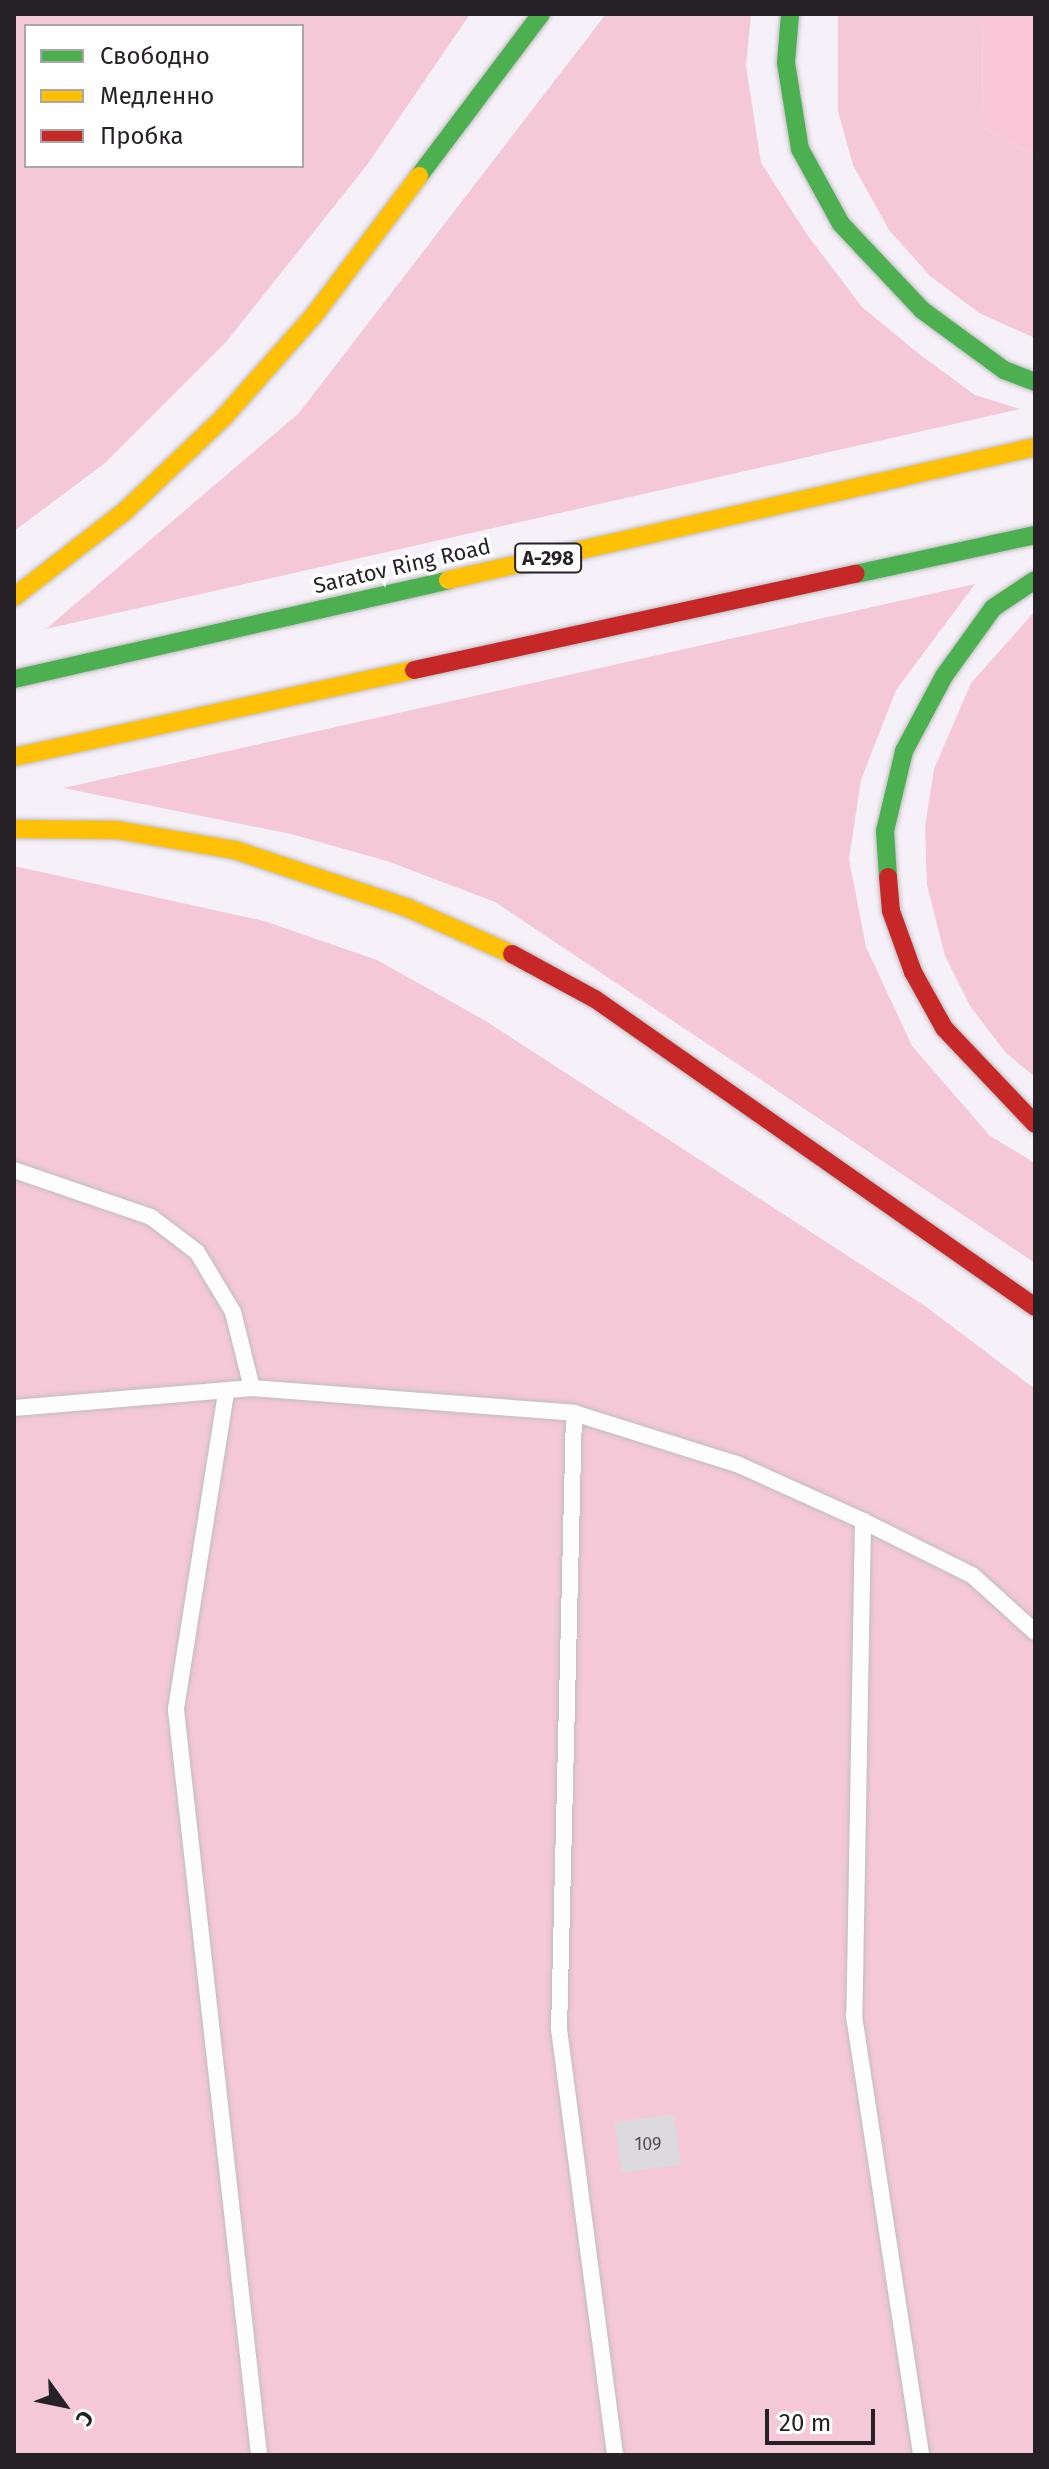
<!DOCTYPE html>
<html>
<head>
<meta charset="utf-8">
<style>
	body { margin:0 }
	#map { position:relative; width:1049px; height:2469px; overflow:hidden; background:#f6f1f8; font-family:"Fira Sans",sans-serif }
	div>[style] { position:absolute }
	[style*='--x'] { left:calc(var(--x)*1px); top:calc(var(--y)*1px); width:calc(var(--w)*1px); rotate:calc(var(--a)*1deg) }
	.green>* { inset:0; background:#f4c8d6 }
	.forest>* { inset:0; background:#f9c6d7 }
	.building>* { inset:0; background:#dcd9df; transform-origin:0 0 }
	.roads { filter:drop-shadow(0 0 2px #c0bcc1) drop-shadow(0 0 2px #c0bcc1) }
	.lane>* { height:16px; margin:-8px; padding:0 8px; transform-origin:8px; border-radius:8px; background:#fefdfe }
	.fast>* { height:18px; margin:-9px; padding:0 9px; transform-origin:9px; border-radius:9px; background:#4caf50 }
	.slow>* { height:18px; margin:-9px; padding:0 9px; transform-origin:9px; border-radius:9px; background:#ffc107 }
	.jam>* { height:18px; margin:-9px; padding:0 9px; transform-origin:9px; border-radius:9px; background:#c62828 }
	span { translate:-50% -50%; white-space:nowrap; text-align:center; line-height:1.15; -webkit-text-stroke:7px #fff; paint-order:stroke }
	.number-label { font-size:18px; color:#534f54 }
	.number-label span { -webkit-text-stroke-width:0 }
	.shield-label span { padding:2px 6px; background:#fff; border:2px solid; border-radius:6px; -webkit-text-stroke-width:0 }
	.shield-label { font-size:20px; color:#252126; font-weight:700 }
	.street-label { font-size:22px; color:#252126 }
	.frame { position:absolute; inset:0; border:16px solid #252126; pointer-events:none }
	.legend { position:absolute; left:24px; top:24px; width:280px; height:144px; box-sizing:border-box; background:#fff; border:2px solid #a8a6a8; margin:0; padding:10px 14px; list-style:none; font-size:24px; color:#252126 }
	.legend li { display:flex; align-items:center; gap:16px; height:40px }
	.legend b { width:40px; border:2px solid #a8a6a8 }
	.north { position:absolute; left:24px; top:2365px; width:80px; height:80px; -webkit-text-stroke:6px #fff; paint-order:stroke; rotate:123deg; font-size:22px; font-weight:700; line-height:32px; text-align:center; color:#252126 }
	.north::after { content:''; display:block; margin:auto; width:28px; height:36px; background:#252126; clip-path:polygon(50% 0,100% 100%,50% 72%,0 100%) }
	.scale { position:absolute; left:765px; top:2409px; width:110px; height:36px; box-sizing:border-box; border:4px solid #252126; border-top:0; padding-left:10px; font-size:24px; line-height:28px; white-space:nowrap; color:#252126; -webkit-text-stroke:6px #fff; paint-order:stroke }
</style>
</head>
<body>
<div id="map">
	<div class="green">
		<i style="clip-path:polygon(evenodd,14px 14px,470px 14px,367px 165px,226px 342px,105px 463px,14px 531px,14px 14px,302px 26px,302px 166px,26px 166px,26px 26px,302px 26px)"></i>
		<i style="clip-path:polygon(606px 14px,751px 14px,746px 66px,761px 163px,808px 236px,862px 307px,919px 354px,975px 395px,1020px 409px,46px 629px,299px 413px)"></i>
		<i style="clip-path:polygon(838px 14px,982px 14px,983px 128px,1035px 155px,1035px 338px,979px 313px,930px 276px,889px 230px,853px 165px,838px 111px)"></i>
		<i style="clip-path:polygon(975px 584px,896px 690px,861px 780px,849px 859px,866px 947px,912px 1046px,990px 1136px,1035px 1163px,1035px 1263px,495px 902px,387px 861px,291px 834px,63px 788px)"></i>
		<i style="clip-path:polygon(1035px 611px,1035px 1077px,1005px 1052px,970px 1006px,945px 956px,927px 885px,925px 827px,934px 769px,971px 683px)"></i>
		<i style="clip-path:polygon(14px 866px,264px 921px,377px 960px,484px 1020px,925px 1306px,1035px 1389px,1035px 2455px,14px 2455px)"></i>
	</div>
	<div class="forest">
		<i style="clip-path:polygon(982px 14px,1035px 14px,1035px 155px,983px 128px)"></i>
	</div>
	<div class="building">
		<i style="left:674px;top:2114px;width:51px;height:60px;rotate:82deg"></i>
	</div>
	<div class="roads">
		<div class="lane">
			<i style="--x:14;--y:1170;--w:145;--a:18.9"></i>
			<i style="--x:151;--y:1217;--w:58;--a:37.3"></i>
			<i style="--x:197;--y:1252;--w:70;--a:59"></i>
			<i style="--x:233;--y:1312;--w:78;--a:76"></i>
			<i style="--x:226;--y:1393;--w:321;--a:99"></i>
			<i style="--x:176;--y:1710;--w:750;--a:83.64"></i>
			<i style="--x:14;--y:1408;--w:239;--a:-4.8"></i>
			<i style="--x:252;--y:1388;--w:323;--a:4.4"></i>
			<i style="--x:574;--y:1413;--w:171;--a:17.4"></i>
			<i style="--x:737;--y:1464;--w:138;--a:24.3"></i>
			<i style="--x:863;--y:1521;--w:122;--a:26.4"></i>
			<i style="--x:972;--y:1575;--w:85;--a:42.1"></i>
			<i style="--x:574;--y:1413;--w:616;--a:91.39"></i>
			<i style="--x:559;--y:2029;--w:430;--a:82.5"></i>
			<i style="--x:863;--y:1521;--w:495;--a:91"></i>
			<i style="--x:854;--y:2016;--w:444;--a:81.3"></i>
		</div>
		<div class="fast">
			<i style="--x:790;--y:14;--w:49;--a:94.7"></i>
			<i style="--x:786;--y:63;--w:87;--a:80.8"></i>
			<i style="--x:800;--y:149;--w:85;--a:61.3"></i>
			<i style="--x:841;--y:224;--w:118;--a:46.7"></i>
			<i style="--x:922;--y:310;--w:102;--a:36.2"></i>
			<i style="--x:1004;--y:370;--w:33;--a:21"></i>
			<i style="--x:419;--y:176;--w:203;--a:-53"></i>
			<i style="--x:856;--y:574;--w:183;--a:-12.3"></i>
			<i style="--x:14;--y:679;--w:445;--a:-12.8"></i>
			<i style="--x:888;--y:877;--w:46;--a:-93.7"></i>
			<i style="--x:885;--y:831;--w:82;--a:-76.6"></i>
			<i style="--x:904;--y:751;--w:85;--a:-61.9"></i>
			<i style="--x:944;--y:676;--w:84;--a:-54.2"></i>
			<i style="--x:993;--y:608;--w:50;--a:-33.7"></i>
		</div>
		<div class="slow">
			<i style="--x:448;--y:580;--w:602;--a:-12.77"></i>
			<i style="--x:14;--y:597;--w:139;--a:-37.7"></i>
			<i style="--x:124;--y:512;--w:138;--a:-43.5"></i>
			<i style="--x:224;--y:417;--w:137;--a:-48.5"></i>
			<i style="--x:315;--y:314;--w:173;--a:-53"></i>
			<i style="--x:14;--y:757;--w:409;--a:-12.3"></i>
			<i style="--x:14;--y:829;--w:103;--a:0.6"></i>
			<i style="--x:117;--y:830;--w:120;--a:9.6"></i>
			<i style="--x:235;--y:850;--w:182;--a:18.5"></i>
			<i style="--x:408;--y:908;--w:114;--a:23.9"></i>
		</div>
		<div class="jam">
			<i style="--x:414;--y:670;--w:452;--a:-12.3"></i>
			<i style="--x:888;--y:877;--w:34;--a:85"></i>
			<i style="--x:891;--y:911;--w:65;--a:70.2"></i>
			<i style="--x:913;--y:972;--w:64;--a:61"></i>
			<i style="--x:944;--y:1028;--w:132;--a:46.5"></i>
			<i style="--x:512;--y:954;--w:94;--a:28.5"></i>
			<i style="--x:595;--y:999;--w:537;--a:34.99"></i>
		</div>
	</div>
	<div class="number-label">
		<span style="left:648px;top:2144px">109</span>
	</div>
	<div class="shield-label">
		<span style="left:548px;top:558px">А-298</span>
	</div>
	<div class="street-label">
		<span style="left:402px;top:566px;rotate:-13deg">Saratov Ring Road</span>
	</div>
	<div class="frame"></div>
	<ul class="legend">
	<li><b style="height:10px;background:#4caf50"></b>Свободно</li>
	<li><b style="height:10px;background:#ffc107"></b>Медленно</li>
	<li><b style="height:10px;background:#c62828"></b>Пробка</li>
	</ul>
	<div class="north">С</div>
	<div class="scale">20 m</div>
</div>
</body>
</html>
